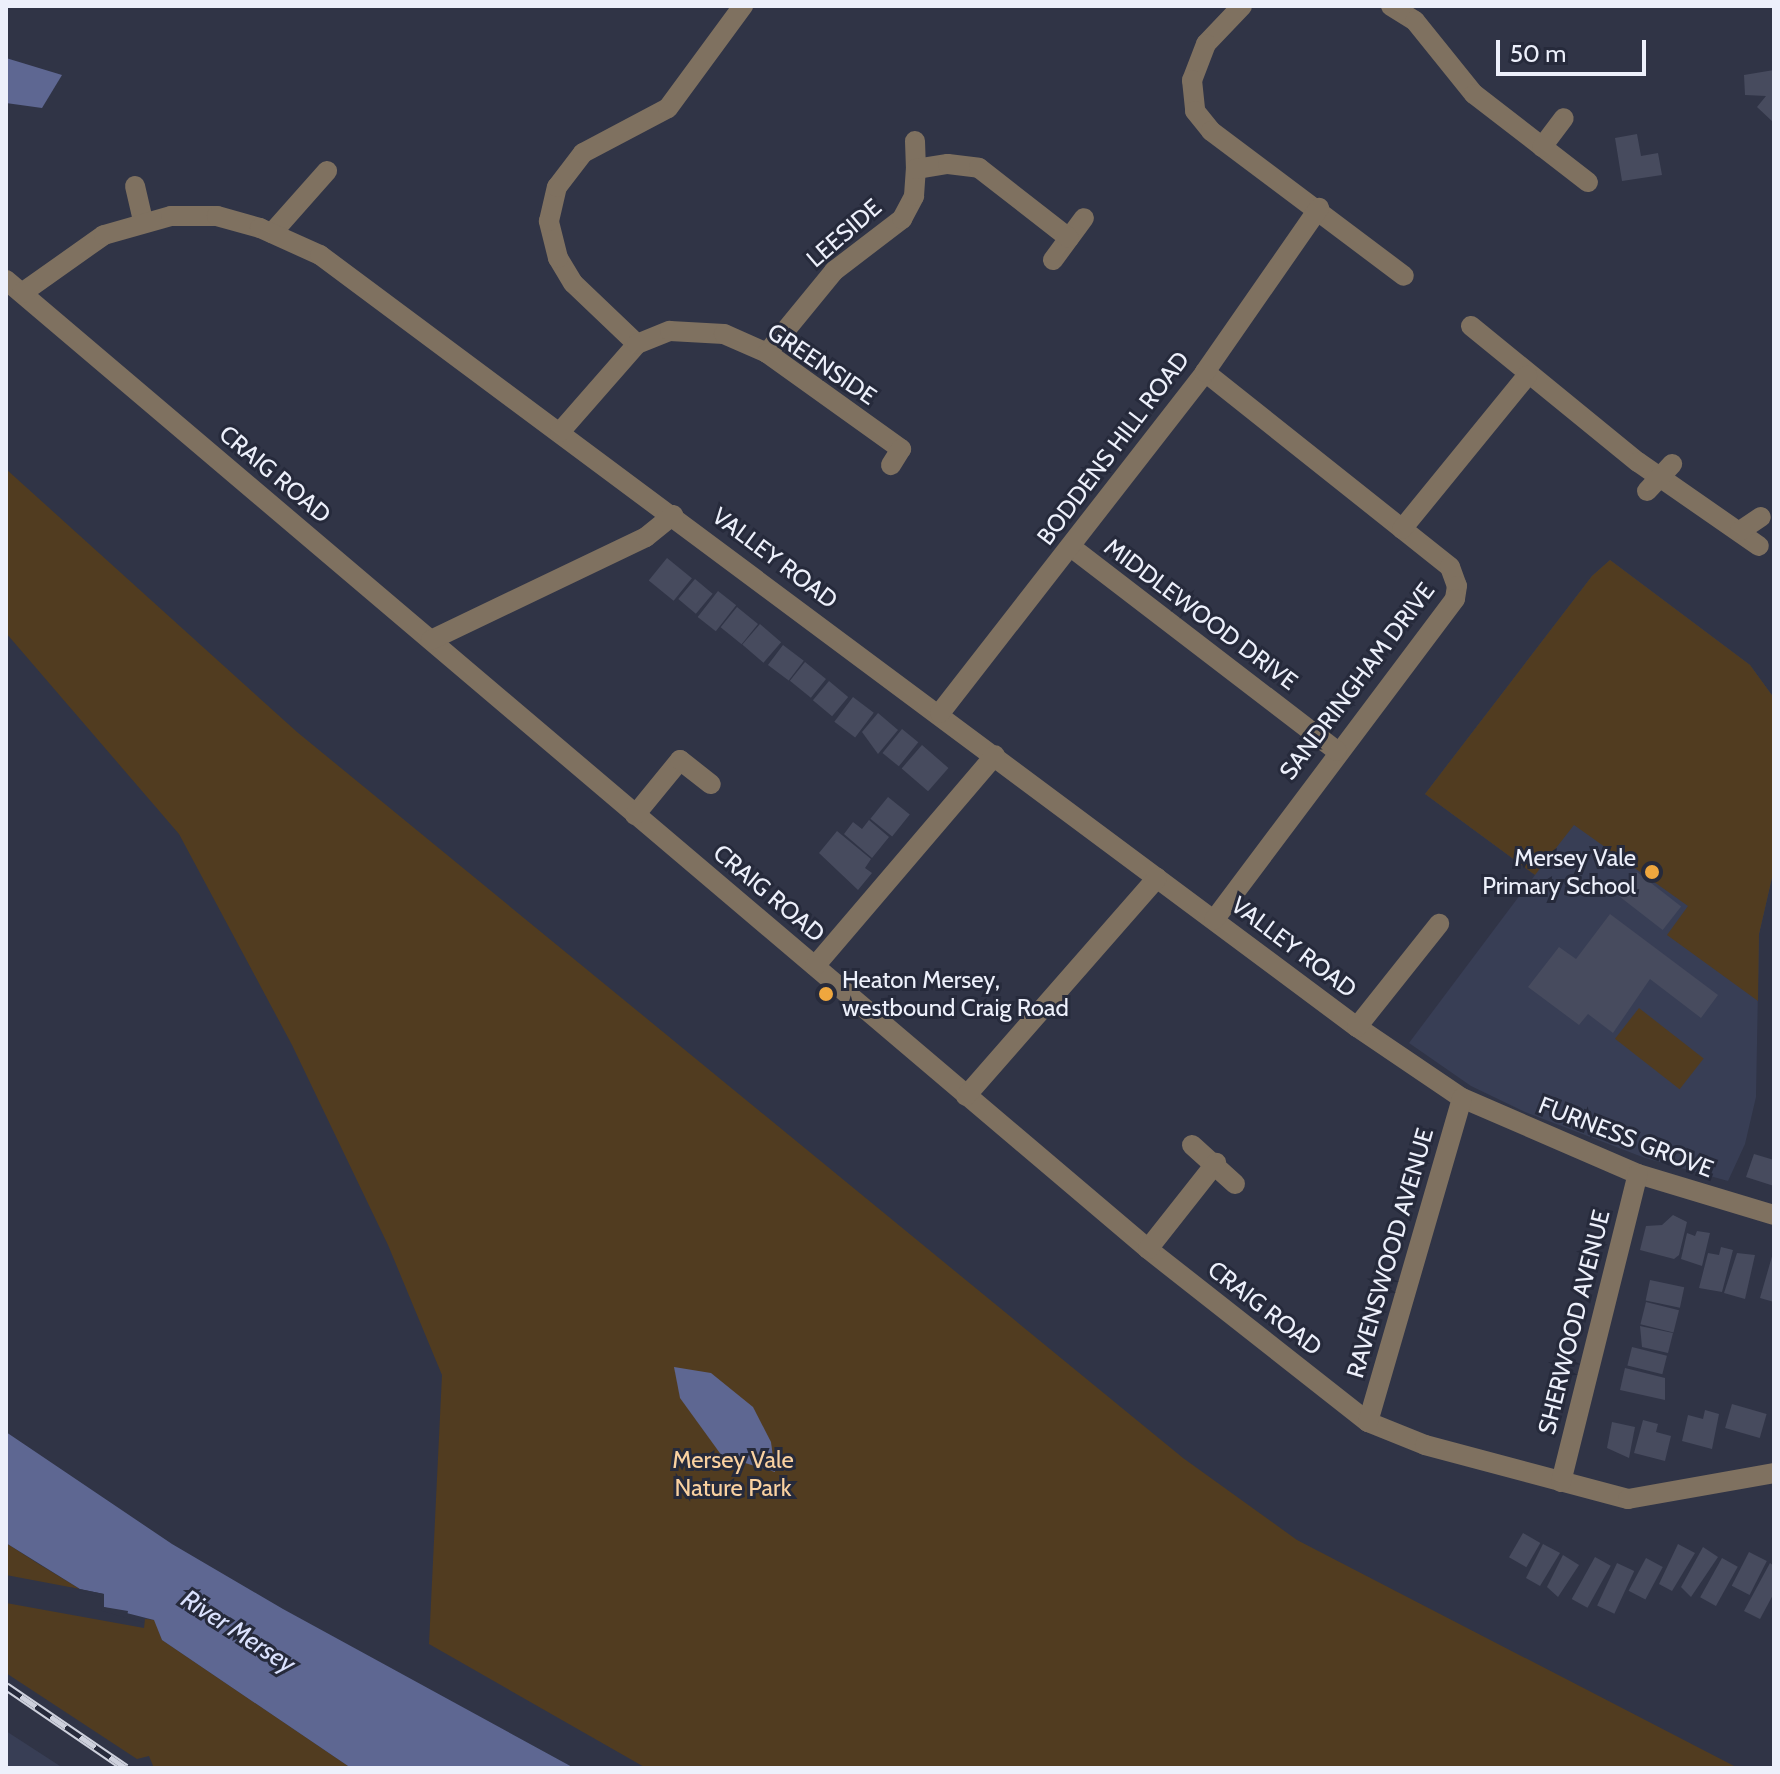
<!DOCTYPE html>
<html>
<head>
<meta charset="utf-8">
<style>
	body { margin:0 }
	#map { position:relative; width:1780px; height:1774px; overflow:hidden; background:#303446; font-family:Cabin,sans-serif }
	div>[style] { position:absolute }
	[style*='--x'] { left:calc(var(--x)*1px); top:calc(var(--y)*1px); width:calc(var(--w)*1px); rotate:calc(var(--a)*1deg) }
	.built>* { inset:0; background:#383e55 }
	.green>* { inset:0; background:#513c20; transform-origin:0 0 }
	.water>* { inset:0; background:#5e6792 }
	.pier>* { inset:0; background:#303446 }
	.building>* { inset:0; background:#474b5e; transform-origin:0 0 }
	.street>* { height:20px; margin:-10px; padding:0 10px; transform-origin:10px; border-radius:10px; background:#7f7160 }
	.rail>* { height:9px; margin-top:-4.5px; transform-origin:0; background:repeating-linear-gradient(90deg,#262a3b 0 18px,#cdd0dc 0 36px); box-sizing:border-box; border-block:2px solid #cdd0dc }
	.dots>* { width:22px; height:22px; translate:-50% -50%; box-sizing:border-box; border:4px solid #262a3b; border-radius:50% }
	span { translate:-50% -50%; white-space:nowrap; text-align:center; line-height:1.15; -webkit-text-stroke:6px #262a3b; paint-order:stroke }
	.street-label { font-size:24px; color:#edf0fb }
	.poi-label { font-size:24px; color:#edf0fb }
	.right { translate:-100% -50%; text-align:right }
	.left { translate:0 -50%; text-align:left }
	.park-label { font-size:24px; color:#fad1a0 }
	.water-label { font-size:26px; color:#dbe2fe; font-style:italic }
	.frame { position:absolute; inset:0; border:8px solid #edf0fb; pointer-events:none }
	.scale { position:absolute; left:1496px; top:40px; width:150px; height:36px; box-sizing:border-box; border:4px solid #edf0fb; border-top:0; padding-left:10px; font-size:24px; line-height:28px; white-space:nowrap; color:#edf0fb; -webkit-text-stroke:6px #262a3b; paint-order:stroke }
</style>
</head>
<body>
<div id="map">
	<div class="built">
		<i style="clip-path:polygon(1610px 560px,1750px 665px,1774px 698px,1774px 869px,1759px 934px,1756px 1097px,1745px 1144px,1728px 1181px,1645px 1158px,1525px 1112px,1471px 1086px,1409px 1043px,1535px 875px,1425px 794px,1592px 576px)"></i>
		<i style="clip-path:polygon(6px 1731px,60px 1766px,62px 1768px,6px 1768px)"></i>
	</div>
	<div class="green">
		<i style="clip-path:polygon(6px 469px,297px 732px,1183px 1458px,1297px 1540px,1738px 1768px,646px 1768px,429px 1644px,442px 1375px,388px 1245px,292px 1045px,179px 834px,6px 633px)"></i>
		<i style="clip-path:polygon(1610px 560px,1750px 665px,1774px 698px,1774px 869px,1759px 934px,1758px 1001px,1667px 935px,1688px 906px,1574px 825px,1535px 875px,1425px 794px,1592px 576px)"></i>
		<i style="left:1639px;top:1008px;width:82px;height:39px;rotate:38deg"></i>
		<i style="clip-path:polygon(6px 1543px,37px 1563px,80px 1589px,6px 1575px)"></i>
		<i style="clip-path:polygon(6px 1603px,144px 1628px,145px 1619px,155px 1620px,162px 1640px,351px 1768px,154px 1768px,149px 1756px,137px 1759px,6px 1673px)"></i>
	</div>
	<div class="water">
		<i style="clip-path:polygon(6px 58px,62px 75px,42px 108px,6px 103px)"></i>
		<i style="clip-path:polygon(674px 1367px,711px 1373px,753px 1407px,771px 1442px,775px 1472px,722px 1456px,680px 1398px)"></i>
		<i style="clip-path:polygon(6px 1432px,172px 1544px,283px 1609px,574px 1768px,351px 1768px,162px 1640px,154px 1620px,103px 1607px,104px 1594px,80px 1589px,6px 1543px)"></i>
	</div>
	<div class="pier">
		<i style="clip-path:polygon(69px 1587px,104px 1594px,104px 1607px,128px 1611px,127px 1616px,145px 1623px,102px 1611px,100px 1597px)"></i>
	</div>
	<div class="building">
		<i style="clip-path:polygon(1774px 70px,1774px 123px,1757px 107px,1766px 96px,1745px 95px,1744px 75px)"></i>
		<i style="clip-path:polygon(1637px 134px,1641px 156px,1658px 153px,1662px 175px,1622px 181px,1615px 138px)"></i>
		<i style="left:667px;top:558px;width:32px;height:29px;rotate:39deg"></i>
		<i style="left:695px;top:579px;width:23px;height:26px;rotate:40deg"></i>
		<i style="left:718px;top:591px;width:23px;height:33px;rotate:38deg"></i>
		<i style="left:737px;top:607px;width:27px;height:26px;rotate:39deg"></i>
		<i style="left:760px;top:624px;width:28px;height:27px;rotate:41deg"></i>
		<i style="left:783px;top:645px;width:26px;height:25px;rotate:37deg"></i>
		<i style="left:805px;top:662px;width:27px;height:24px;rotate:39deg"></i>
		<i style="left:829px;top:681px;width:25px;height:25px;rotate:40deg"></i>
		<i style="left:853px;top:697px;width:26px;height:31px;rotate:37deg"></i>
		<i style="clip-path:polygon(878px 713px,898px 730px,878px 754px,862px 732px)"></i>
		<i style="left:902px;top:729px;width:21px;height:31px;rotate:39deg"></i>
		<i style="left:922px;top:745px;width:35px;height:31px;rotate:41deg"></i>
		<i style="left:888px;top:797px;width:28px;height:28px;rotate:39deg"></i>
		<i style="clip-path:polygon(869px 820px,889px 837px,872px 858px,844px 834px,853px 822px,862px 829px)"></i>
		<i style="clip-path:polygon(837px 831px,871px 859px,865px 868px,872px 873px,858px 890px,819px 853px)"></i>
		<i style="left:1637px;top:872px;width:56px;height:30px;rotate:38deg"></i>
		<i style="clip-path:polygon(1610px 914px,1718px 995px,1701px 1018px,1650px 979px,1613px 1033px,1588px 1014px,1579px 1025px,1528px 987px,1559px 947px,1576px 959px)"></i>
		<i style="clip-path:polygon(1754px 1154px,1774px 1160px,1774px 1186px,1746px 1177px)"></i>
		<i style="clip-path:polygon(1673px 1215px,1687px 1222px,1679px 1255px,1674px 1259px,1640px 1250px,1646px 1226px,1662px 1225px)"></i>
		<i style="clip-path:polygon(1697px 1231px,1710px 1233px,1702px 1266px,1681px 1259px,1687px 1233px,1695px 1236px)"></i>
		<i style="clip-path:polygon(1721px 1247px,1733px 1250px,1722px 1292px,1699px 1288px,1708px 1253px,1719px 1255px)"></i>
		<i style="clip-path:polygon(1737px 1253px,1755px 1255px,1745px 1299px,1724px 1293px)"></i>
		<i style="clip-path:polygon(1773px 1253px,1774px 1253px,1774px 1302px,1760px 1298px)"></i>
		<i style="left:1650px;top:1280px;width:35px;height:21px;rotate:12deg"></i>
		<i style="left:1646px;top:1302px;width:34px;height:23px;rotate:14deg"></i>
		<i style="clip-path:polygon(1640px 1326px,1673px 1333px,1668px 1353px,1642px 1347px)"></i>
		<i style="left:1632px;top:1347px;width:36px;height:19px;rotate:14deg"></i>
		<i style="clip-path:polygon(1625px 1368px,1665px 1378px,1665px 1400px,1620px 1390px)"></i>
		<i style="left:1732px;top:1404px;width:36px;height:25px;rotate:16deg"></i>
		<i style="clip-path:polygon(1705px 1410px,1719px 1414px,1712px 1449px,1682px 1441px,1688px 1415px,1703px 1419px)"></i>
		<i style="clip-path:polygon(1643px 1420px,1658px 1424px,1656px 1432px,1671px 1436px,1665px 1461px,1634px 1453px)"></i>
		<i style="clip-path:polygon(1612px 1422px,1635px 1427px,1629px 1458px,1607px 1448px)"></i>
		<i style="left:1523px;top:1533px;width:20px;height:28px;rotate:30deg"></i>
		<i style="clip-path:polygon(1543px 1544px,1560px 1553px,1540px 1586px,1526px 1578px)"></i>
		<i style="clip-path:polygon(1678px 1544px,1695px 1553px,1672px 1591px,1659px 1584px)"></i>
		<i style="clip-path:polygon(1703px 1547px,1718px 1557px,1691px 1597px,1681px 1587px)"></i>
		<i style="left:1749px;top:1552px;width:20px;height:38px;rotate:27deg"></i>
		<i style="clip-path:polygon(1563px 1555px,1579px 1565px,1558px 1597px,1547px 1587px)"></i>
		<i style="left:1595px;top:1557px;width:18px;height:48px;rotate:29deg"></i>
		<i style="left:1646px;top:1558px;width:19px;height:37px;rotate:28deg"></i>
		<i style="left:1722px;top:1558px;width:18px;height:45px;rotate:29deg"></i>
		<i style="left:1617px;top:1563px;width:19px;height:47px;rotate:25deg"></i>
		<i style="clip-path:polygon(1770px 1563px,1774px 1566px,1774px 1593px,1760px 1619px,1744px 1611px)"></i>
	</div>
	<div class="street">
		<i style="--x:1242;--y:6;--w:52;--a:133.5"></i>
		<i style="--x:1206;--y:44;--w:39;--a:111"></i>
		<i style="--x:1192;--y:80;--w:31;--a:84"></i>
		<i style="--x:1195;--y:111;--w:26;--a:51"></i>
		<i style="--x:1211;--y:131;--w:241;--a:36.9"></i>
		<i style="--x:1391;--y:6;--w:28;--a:32"></i>
		<i style="--x:1415;--y:21;--w:94;--a:51.1"></i>
		<i style="--x:1474;--y:94;--w:144;--a:37.7"></i>
		<i style="--x:915;--y:141;--w:28;--a:88"></i>
		<i style="--x:1542;--y:147;--w:36;--a:-53"></i>
		<i style="--x:135;--y:186;--w:35;--a:77"></i>
		<i style="--x:272;--y:233;--w:83;--a:-48.4"></i>
		<i style="--x:1053;--y:260;--w:52;--a:-53.6"></i>
		<i style="--x:6;--y:280;--w:1498;--a:40.31"></i>
		<i style="--x:1148;--y:1249;--w:280;--a:38.2"></i>
		<i style="--x:1368;--y:1422;--w:61;--a:22"></i>
		<i style="--x:1425;--y:1445;--w:210;--a:14.9"></i>
		<i style="--x:1628;--y:1499;--w:148;--a:-10.1"></i>
		<i style="--x:22;--y:293;--w:100;--a:-35.3"></i>
		<i style="--x:104;--y:235;--w:70;--a:-15.8"></i>
		<i style="--x:171;--y:216;--w:46;--a:0"></i>
		<i style="--x:217;--y:216;--w:45;--a:15.6"></i>
		<i style="--x:260;--y:228;--w:66;--a:24.2"></i>
		<i style="--x:320;--y:255;--w:1293;--a:36.67"></i>
		<i style="--x:1357;--y:1027;--w:127;--a:34.1"></i>
		<i style="--x:1462;--y:1098;--w:192;--a:23.4"></i>
		<i style="--x:1638;--y:1174;--w:142;--a:16.8"></i>
		<i style="--x:1471;--y:326;--w:215;--a:39.2"></i>
		<i style="--x:1638;--y:462;--w:147;--a:34.8"></i>
		<i style="--x:637;--y:344;--w:88;--a:-136.4"></i>
		<i style="--x:573;--y:283;--w:29;--a:-121"></i>
		<i style="--x:558;--y:258;--w:38;--a:-104"></i>
		<i style="--x:549;--y:221;--w:35;--a:-77"></i>
		<i style="--x:557;--y:187;--w:43;--a:-52.6"></i>
		<i style="--x:583;--y:153;--w:96;--a:-27.9"></i>
		<i style="--x:668;--y:108;--w:127;--a:-53.7"></i>
		<i style="--x:767;--y:353;--w:106;--a:-50.7"></i>
		<i style="--x:834;--y:271;--w:86;--a:-37.4"></i>
		<i style="--x:902;--y:219;--w:26;--a:-62"></i>
		<i style="--x:914;--y:196;--w:27;--a:-86"></i>
		<i style="--x:916;--y:169;--w:32;--a:-9"></i>
		<i style="--x:948;--y:164;--w:31;--a:7"></i>
		<i style="--x:979;--y:168;--w:114;--a:37.9"></i>
		<i style="--x:1205;--y:372;--w:313;--a:38.5"></i>
		<i style="--x:1450;--y:567;--w:20;--a:70"></i>
		<i style="--x:1457;--y:586;--w:13;--a:99"></i>
		<i style="--x:1455;--y:599;--w:401;--a:126.9"></i>
		<i style="--x:560;--y:432;--w:117;--a:-48.8"></i>
		<i style="--x:637;--y:344;--w:35;--a:-22"></i>
		<i style="--x:670;--y:331;--w:54;--a:3.2"></i>
		<i style="--x:724;--y:334;--w:47;--a:23.8"></i>
		<i style="--x:767;--y:353;--w:165;--a:35.6"></i>
		<i style="--x:901;--y:449;--w:19;--a:122"></i>
		<i style="--x:1647;--y:491;--w:37;--a:-47"></i>
		<i style="--x:1402;--y:529;--w:198;--a:-50.8"></i>
		<i style="--x:1740;--y:531;--w:25;--a:-34"></i>
		<i style="--x:1071;--y:547;--w:335;--a:37.5"></i>
		<i style="--x:431;--y:640;--w:238;--a:-25.6"></i>
		<i style="--x:646;--y:537;--w:35;--a:-39"></i>
		<i style="--x:940;--y:713;--w:432;--a:-52.1"></i>
		<i style="--x:1205;--y:372;--w:200;--a:-55.2"></i>
		<i style="--x:635;--y:815;--w:71;--a:-50.7"></i>
		<i style="--x:680;--y:760;--w:39;--a:38"></i>
		<i style="--x:815;--y:966;--w:277;--a:-49.5"></i>
		<i style="--x:1357;--y:1027;--w:132;--a:-51.5"></i>
		<i style="--x:966;--y:1096;--w:290;--a:-48.8"></i>
		<i style="--x:1192;--y:1145;--w:58;--a:42.2"></i>
		<i style="--x:1148;--y:1249;--w:110;--a:-51.7"></i>
		<i style="--x:1368;--y:1422;--w:337;--a:-73.8"></i>
		<i style="--x:1561;--y:1482;--w:317;--a:-76"></i>
	</div>
	<div class="rail">
		<i style="--x:6;--y:1686;--w:145;--a:34.3"></i>
	</div>
	<div class="dots">
		<i style="left:1652px;top:872px;background:#efa73e"></i>
		<i style="left:826px;top:994px;background:#efa73e"></i>
	</div>
	<div class="street-label">
		<span style="left:844px;top:233px;rotate:-41deg">LEESIDE</span>
		<span style="left:822px;top:364px;rotate:34deg">GREENSIDE</span>
		<span style="left:1113px;top:448px;rotate:-53deg">BODDENS HILL ROAD</span>
		<span style="left:275px;top:474px;rotate:40deg">CRAIG ROAD</span>
		<span style="left:775px;top:558px;rotate:37deg">VALLEY ROAD</span>
		<span style="left:1201px;top:614px;rotate:37deg">MIDDLEWOOD DRIVE</span>
		<span style="left:1357px;top:681px;rotate:-53deg">SANDRINGHAM DRIVE</span>
		<span style="left:769px;top:893px;rotate:40deg">CRAIG ROAD</span>
		<span style="left:1294px;top:947px;rotate:37deg">VALLEY ROAD</span>
		<span style="left:1626px;top:1137px;rotate:21deg">FURNESS GROVE</span>
		<span style="left:1390px;top:1253px;rotate:-74deg">RAVENSWOOD AVENUE</span>
		<span style="left:1265px;top:1308px;rotate:38deg">CRAIG ROAD</span>
		<span style="left:1574px;top:1322px;rotate:-76deg">SHERWOOD AVENUE</span>
	</div>
	<div class="poi-label">
		<span class="right" style="left:1636px;top:872px">Mersey Vale<br>Primary School</span>
		<span class="left" style="left:842px;top:994px">Heaton Mersey,<br>westbound Craig Road</span>
	</div>
	<div class="park-label">
		<span style="left:733px;top:1474px">Mersey Vale<br>Nature Park</span>
	</div>
	<div class="water-label">
		<span style="left:238px;top:1632px;rotate:33deg">River Mersey</span>
	</div>
	<div class="frame"></div>
	<div class="scale">50 m</div>
</div>
</body>
</html>
